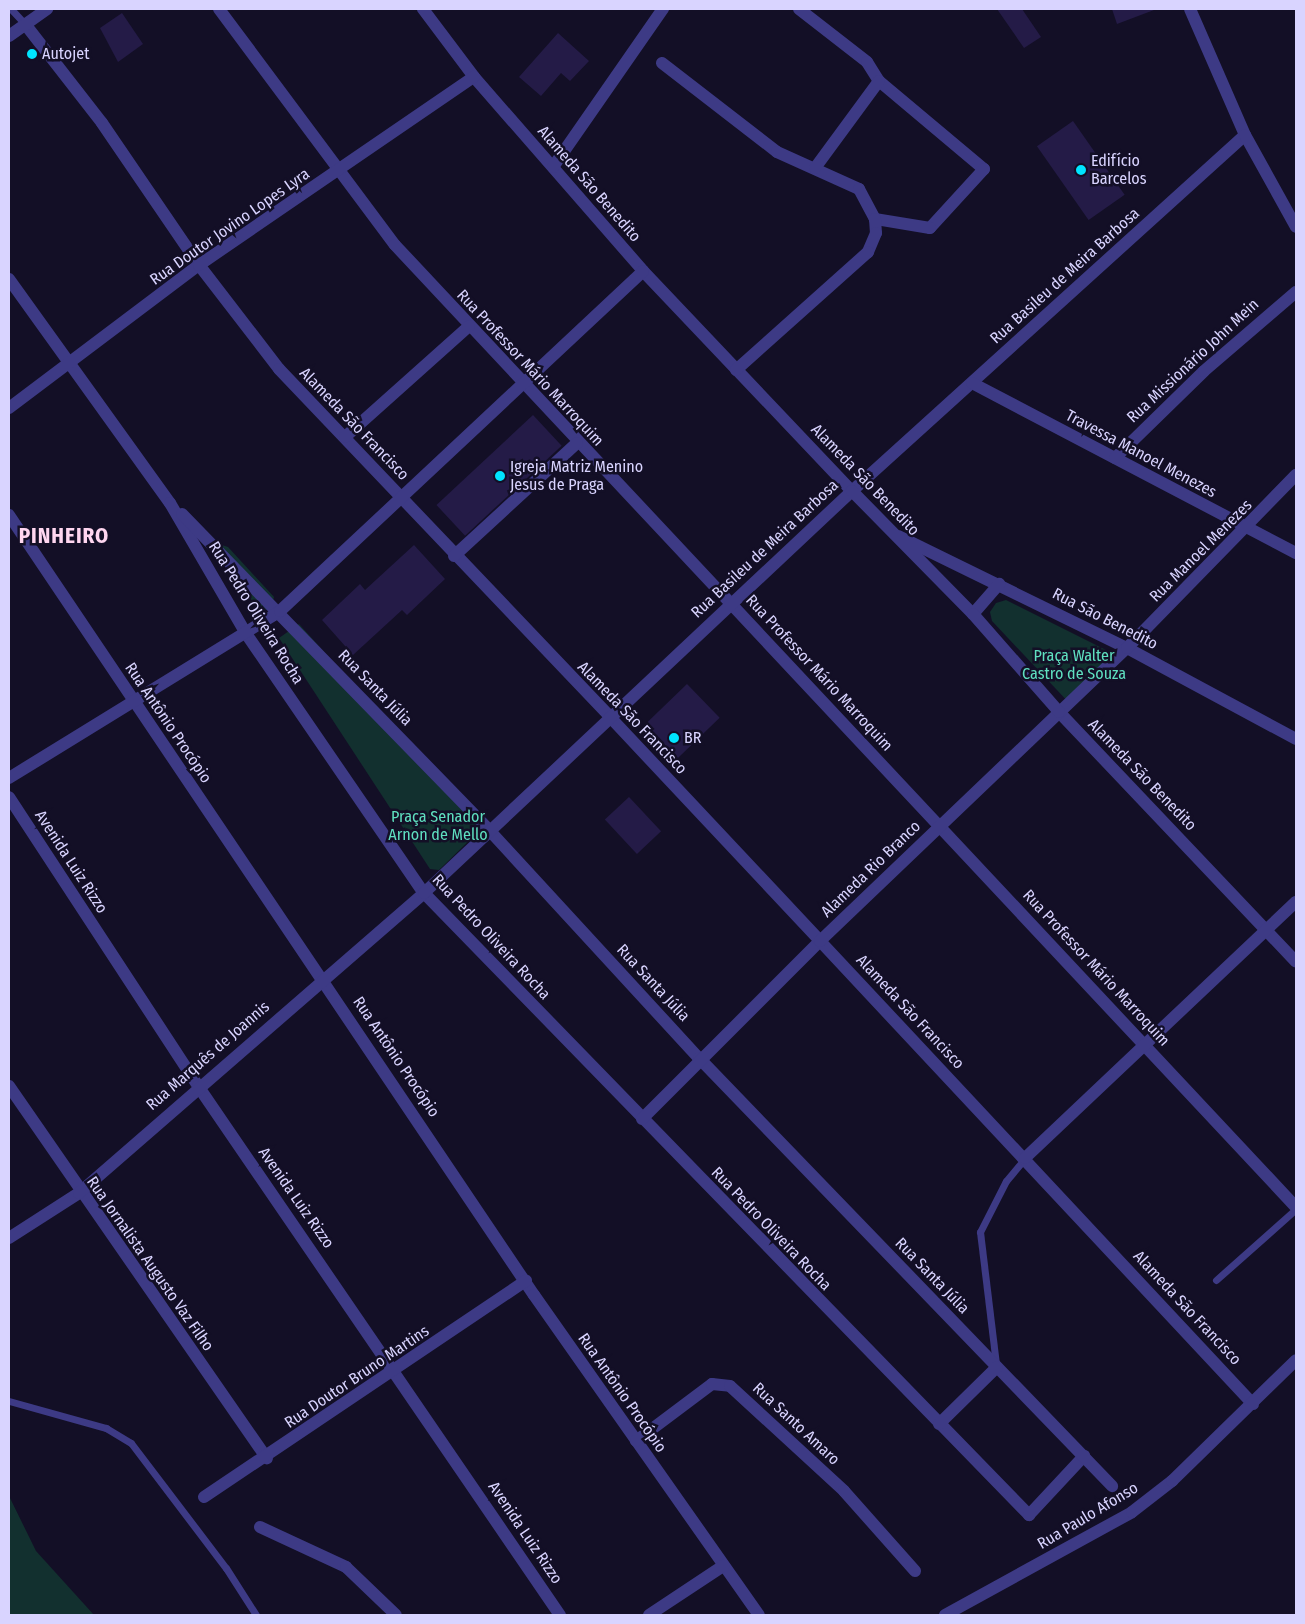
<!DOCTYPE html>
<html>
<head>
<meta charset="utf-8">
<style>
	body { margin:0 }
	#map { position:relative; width:1305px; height:1624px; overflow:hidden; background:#130f26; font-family:"Fira Sans Condensed",sans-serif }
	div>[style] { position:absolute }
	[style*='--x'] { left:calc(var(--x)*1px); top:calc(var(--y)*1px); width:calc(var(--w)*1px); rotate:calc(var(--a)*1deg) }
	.green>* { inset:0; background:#12302f }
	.building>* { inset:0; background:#241b47; transform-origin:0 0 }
	.service>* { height:7px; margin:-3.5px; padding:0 3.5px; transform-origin:3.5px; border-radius:3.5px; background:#3d3a85 }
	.minor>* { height:12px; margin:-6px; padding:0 6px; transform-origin:6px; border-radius:6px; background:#3d3a85 }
	.tertiary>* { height:12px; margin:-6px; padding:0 6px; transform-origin:6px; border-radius:6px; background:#3d3a85 }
	.dots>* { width:14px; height:14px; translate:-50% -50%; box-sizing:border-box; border:2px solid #130f26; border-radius:50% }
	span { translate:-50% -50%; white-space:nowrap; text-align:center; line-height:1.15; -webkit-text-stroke:5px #130f26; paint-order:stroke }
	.poi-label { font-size:16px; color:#d9d4ff }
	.left { translate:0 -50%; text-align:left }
	.street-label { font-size:16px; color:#d9d4ff }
	.park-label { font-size:16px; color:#5fe0c0 }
	.district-label { font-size:21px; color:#ffd6f0; font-weight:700; letter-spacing:1px }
	.frame { position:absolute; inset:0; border:10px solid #d9d4ff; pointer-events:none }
</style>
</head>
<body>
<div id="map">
	<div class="green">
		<i style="clip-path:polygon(219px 544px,228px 547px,274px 597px,271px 609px,259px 611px,217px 550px)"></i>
		<i style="clip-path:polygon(1006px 600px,1116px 655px,1072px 706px,992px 621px,990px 612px,996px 603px)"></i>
		<i style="clip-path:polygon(299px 624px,477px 822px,479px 831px,439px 870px,430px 869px,279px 638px)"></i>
		<i style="clip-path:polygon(9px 1496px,36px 1551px,94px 1615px,9px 1615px)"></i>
	</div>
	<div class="building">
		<i style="clip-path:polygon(997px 9px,1022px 9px,1041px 37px,1024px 48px)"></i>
		<i style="clip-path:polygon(1112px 9px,1154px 9px,1154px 10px,1117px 24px)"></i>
		<i style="clip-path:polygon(122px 13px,143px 44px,118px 62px,100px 28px)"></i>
		<i style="clip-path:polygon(558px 33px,589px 61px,570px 81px,561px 73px,541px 96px,519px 77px)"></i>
		<i style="left:1073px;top:121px;width:90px;height:44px;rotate:55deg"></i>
		<i style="left:533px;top:415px;width:42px;height:132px;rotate:47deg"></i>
		<i style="clip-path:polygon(414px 545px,445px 579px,407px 615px,402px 610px,353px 655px,322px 620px,360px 584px,365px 590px)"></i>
		<i style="left:687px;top:684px;width:47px;height:58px;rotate:46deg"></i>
		<i style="left:629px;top:797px;width:47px;height:33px;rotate:47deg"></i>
	</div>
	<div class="service">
		<i style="--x:11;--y:9;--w:21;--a:47"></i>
		<i style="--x:1216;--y:1280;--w:107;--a:-41.6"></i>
		<i style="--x:996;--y:1364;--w:133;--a:-96.9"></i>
		<i style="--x:980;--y:1232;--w:57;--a:-63"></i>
		<i style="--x:1006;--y:1181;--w:30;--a:-50"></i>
		<i style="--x:9;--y:1401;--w:101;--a:15.6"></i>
		<i style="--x:106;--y:1428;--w:29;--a:31"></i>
		<i style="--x:131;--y:1443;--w:157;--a:52.8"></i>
		<i style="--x:226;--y:1568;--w:56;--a:57.4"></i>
	</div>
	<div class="minor">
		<i style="--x:219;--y:9;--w:294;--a:53.3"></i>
		<i style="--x:395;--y:245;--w:1318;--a:46.88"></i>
		<i style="--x:423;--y:9;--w:85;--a:53.1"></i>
		<i style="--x:474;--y:77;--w:257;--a:48.9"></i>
		<i style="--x:643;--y:271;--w:303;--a:46.5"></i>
		<i style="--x:852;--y:491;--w:530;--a:-42.17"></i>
		<i style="--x:799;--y:9;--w:86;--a:37.9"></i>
		<i style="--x:867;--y:62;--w:22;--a:58"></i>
		<i style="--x:879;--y:81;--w:137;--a:40"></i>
		<i style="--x:984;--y:169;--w:80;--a:132.5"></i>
		<i style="--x:930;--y:228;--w:56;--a:-170.7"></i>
		<i style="--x:1190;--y:9;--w:137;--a:66.4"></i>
		<i style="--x:1245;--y:135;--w:105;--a:61"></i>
		<i style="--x:25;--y:24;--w:125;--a:52.1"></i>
		<i style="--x:102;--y:123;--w:172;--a:55.7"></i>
		<i style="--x:199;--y:265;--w:131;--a:52.4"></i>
		<i style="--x:279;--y:369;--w:480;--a:46.4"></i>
		<i style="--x:662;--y:63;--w:145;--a:37.7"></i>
		<i style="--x:777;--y:152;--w:90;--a:24.3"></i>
		<i style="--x:859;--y:189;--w:34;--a:62"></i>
		<i style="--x:875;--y:219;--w:14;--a:86"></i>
		<i style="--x:876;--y:233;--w:21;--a:113"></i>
		<i style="--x:868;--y:252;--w:177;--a:138.2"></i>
		<i style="--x:553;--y:167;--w:193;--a:-55.2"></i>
		<i style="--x:815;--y:168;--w:108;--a:-53.7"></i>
		<i style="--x:9;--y:279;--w:276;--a:54.3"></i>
		<i style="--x:170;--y:503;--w:149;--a:59.8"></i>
		<i style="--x:245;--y:632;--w:316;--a:55.6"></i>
		<i style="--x:424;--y:893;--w:868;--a:45.79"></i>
		<i style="--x:1029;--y:1515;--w:81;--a:-47"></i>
		<i style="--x:972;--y:383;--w:366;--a:27.7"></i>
		<i style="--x:9;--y:408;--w:238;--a:-37"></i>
		<i style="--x:199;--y:265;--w:333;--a:-34.4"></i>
		<i style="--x:345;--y:437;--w:166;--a:-41.8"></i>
		<i style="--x:1115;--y:458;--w:124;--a:-44.3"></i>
		<i style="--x:1204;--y:371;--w:121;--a:-40.7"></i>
		<i style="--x:182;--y:514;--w:442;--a:45.8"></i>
		<i style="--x:490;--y:831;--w:309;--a:47.4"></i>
		<i style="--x:699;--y:1058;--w:595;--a:46.02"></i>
		<i style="--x:9;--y:515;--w:940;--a:56.06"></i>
		<i style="--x:534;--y:1295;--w:391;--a:54.9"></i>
		<i style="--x:898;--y:536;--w:255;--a:26.1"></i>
		<i style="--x:1127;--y:648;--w:192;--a:28.3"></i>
		<i style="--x:454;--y:556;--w:167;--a:-42.6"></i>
		<i style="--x:973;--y:614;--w:40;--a:-49"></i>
		<i style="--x:1059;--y:712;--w:344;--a:46.5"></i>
		<i style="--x:9;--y:778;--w:318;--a:-31.6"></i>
		<i style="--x:280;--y:611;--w:497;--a:-43.1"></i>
		<i style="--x:9;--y:797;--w:345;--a:56.8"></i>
		<i style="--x:198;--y:1086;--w:641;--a:55.62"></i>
		<i style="--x:9;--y:1086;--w:453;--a:55.3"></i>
		<i style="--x:642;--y:1119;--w:252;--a:-45"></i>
		<i style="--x:820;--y:941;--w:634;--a:46.92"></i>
		<i style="--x:1025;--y:1158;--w:373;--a:-43.4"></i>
		<i style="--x:939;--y:1424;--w:81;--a:-44.5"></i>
		<i style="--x:636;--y:1441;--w:95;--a:-36.9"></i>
		<i style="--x:712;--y:1384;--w:18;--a:6"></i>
		<i style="--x:730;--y:1386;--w:155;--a:42.6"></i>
		<i style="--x:844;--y:1491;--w:107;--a:48.4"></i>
		<i style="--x:204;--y:1497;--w:388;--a:-33.9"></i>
		<i style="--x:260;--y:1527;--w:95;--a:24.9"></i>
		<i style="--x:346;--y:1567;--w:69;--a:43.8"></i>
		<i style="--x:649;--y:1615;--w:89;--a:-33.5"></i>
		<i style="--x:945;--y:1615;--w:213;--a:-28.8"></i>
		<i style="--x:1132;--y:1512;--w:51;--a:-37.8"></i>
		<i style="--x:1172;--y:1481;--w:173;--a:-44.3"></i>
	</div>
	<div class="tertiary">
		<i style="--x:9;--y:36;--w:47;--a:-35.4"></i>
		<i style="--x:610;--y:717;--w:307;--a:46.8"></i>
		<i style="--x:820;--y:941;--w:424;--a:-43.7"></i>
		<i style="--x:1127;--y:648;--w:242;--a:-45.7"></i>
		<i style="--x:9;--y:1238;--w:83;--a:-32.7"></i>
		<i style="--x:79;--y:1193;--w:457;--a:-41"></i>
		<i style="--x:424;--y:893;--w:587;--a:-43.21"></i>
		<i style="--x:852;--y:491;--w:173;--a:45.5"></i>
		<i style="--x:973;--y:614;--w:130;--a:48.7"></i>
	</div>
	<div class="dots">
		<i style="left:32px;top:54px;background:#00e5ff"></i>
		<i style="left:1081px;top:170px;background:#00e5ff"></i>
		<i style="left:500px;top:476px;background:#00e5ff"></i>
		<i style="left:674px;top:738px;background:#00e5ff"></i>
	</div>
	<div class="poi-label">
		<span class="left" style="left:42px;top:54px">Autojet</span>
		<span class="left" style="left:1091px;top:170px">Edifício<br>Barcelos</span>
		<span class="left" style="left:510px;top:476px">Igreja Matriz Menino<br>Jesus de Praga</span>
		<span class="left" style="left:684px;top:738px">BR</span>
	</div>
	<div class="street-label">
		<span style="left:589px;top:184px;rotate:49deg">Alameda São Benedito</span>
		<span style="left:230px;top:227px;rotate:-35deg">Rua Doutor Jovino Lopes Lyra</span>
		<span style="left:1065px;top:276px;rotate:-42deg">Rua Basileu de Meira Barbosa</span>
		<span style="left:1193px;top:361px;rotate:-43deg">Rua Missionário John Mein</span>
		<span style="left:530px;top:368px;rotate:47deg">Rua Professor Mário Marroquim</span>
		<span style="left:354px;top:424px;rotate:46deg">Alameda São Francisco</span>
		<span style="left:1141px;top:454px;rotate:28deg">Travessa Manoel Menezes</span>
		<span style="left:865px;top:480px;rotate:46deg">Alameda São Benedito</span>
		<span style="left:765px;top:549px;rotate:-43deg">Rua Basileu de Meira Barbosa</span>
		<span style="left:1201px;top:551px;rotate:-45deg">Rua Manoel Menezes</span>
		<span style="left:256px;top:613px;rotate:58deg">Rua Pedro Oliveira Rocha</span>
		<span style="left:1105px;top:619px;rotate:27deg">Rua São Benedito</span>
		<span style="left:819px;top:673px;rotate:47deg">Rua Professor Mário Marroquim</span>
		<span style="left:375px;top:688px;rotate:46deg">Rua Santa Júlia</span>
		<span style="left:632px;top:718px;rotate:46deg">Alameda São Francisco</span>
		<span style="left:168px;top:723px;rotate:56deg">Rua Antônio Procópio</span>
		<span style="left:1142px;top:775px;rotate:46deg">Alameda São Benedito</span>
		<span style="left:71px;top:862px;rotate:57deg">Avenida Luiz Rizzo</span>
		<span style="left:871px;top:869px;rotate:-44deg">Alameda Rio Branco</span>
		<span style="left:491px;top:937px;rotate:47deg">Rua Pedro Oliveira Rocha</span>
		<span style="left:1096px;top:968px;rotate:47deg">Rua Professor Mário Marroquim</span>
		<span style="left:653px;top:983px;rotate:47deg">Rua Santa Júlia</span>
		<span style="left:910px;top:1012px;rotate:47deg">Alameda São Francisco</span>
		<span style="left:208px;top:1056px;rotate:-41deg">Rua Marquês de Joannis</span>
		<span style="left:396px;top:1057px;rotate:56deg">Rua Antônio Procópio</span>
		<span style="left:296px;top:1198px;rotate:55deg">Avenida Luiz Rizzo</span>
		<span style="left:771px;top:1229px;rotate:46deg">Rua Pedro Oliveira Rocha</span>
		<span style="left:150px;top:1264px;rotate:55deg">Rua Jornalista Augusto Vaz Filho</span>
		<span style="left:932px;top:1276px;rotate:46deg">Rua Santa Júlia</span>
		<span style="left:1187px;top:1308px;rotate:47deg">Alameda São Francisco</span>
		<span style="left:357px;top:1377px;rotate:-34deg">Rua Doutor Bruno Martins</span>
		<span style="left:622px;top:1393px;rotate:55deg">Rua Antônio Procópio</span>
		<span style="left:796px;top:1424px;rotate:43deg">Rua Santo Amaro</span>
		<span style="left:1088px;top:1516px;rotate:-31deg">Rua Paulo Afonso</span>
		<span style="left:525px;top:1533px;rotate:56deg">Avenida Luiz Rizzo</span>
	</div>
	<div class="park-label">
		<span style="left:1074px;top:665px">Praça Walter<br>Castro de Souza</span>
		<span style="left:438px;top:826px">Praça Senador<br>Arnon de Mello</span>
	</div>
	<div class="district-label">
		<span style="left:64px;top:536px">PINHEIRO</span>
	</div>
	<div class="frame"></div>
</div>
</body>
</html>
